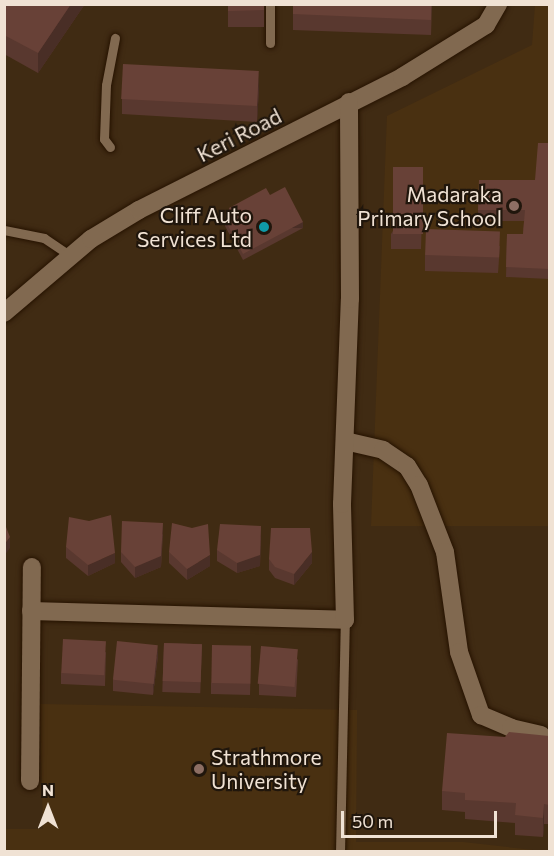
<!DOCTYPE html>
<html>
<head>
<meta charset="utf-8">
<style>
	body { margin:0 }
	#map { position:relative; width:554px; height:856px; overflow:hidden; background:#402b13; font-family:Commissioner,sans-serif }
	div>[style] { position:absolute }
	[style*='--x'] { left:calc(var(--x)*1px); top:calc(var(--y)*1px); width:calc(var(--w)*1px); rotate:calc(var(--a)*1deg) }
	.built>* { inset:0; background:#493011 }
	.roads { filter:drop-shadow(0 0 2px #261300) drop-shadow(0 0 2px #261300) }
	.lane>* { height:9px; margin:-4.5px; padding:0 4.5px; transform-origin:4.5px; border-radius:4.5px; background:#816950 }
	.street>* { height:18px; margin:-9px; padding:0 9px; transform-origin:9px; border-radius:9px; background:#816950 }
	.wall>* { inset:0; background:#59382f; transform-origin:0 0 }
	.shaded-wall>* { inset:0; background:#492e26; transform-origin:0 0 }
	.building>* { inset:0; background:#684137; transform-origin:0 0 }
	.dots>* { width:16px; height:16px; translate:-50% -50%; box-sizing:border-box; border:3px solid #20160c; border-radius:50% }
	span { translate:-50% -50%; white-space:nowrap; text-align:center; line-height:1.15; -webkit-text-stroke:4.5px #20160c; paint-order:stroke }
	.street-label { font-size:21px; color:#f0e2d4 }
	.poi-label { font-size:21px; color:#f0e2d4 }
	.right { translate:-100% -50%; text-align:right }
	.left { translate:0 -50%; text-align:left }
	.frame { position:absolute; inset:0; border:6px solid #f0e2d4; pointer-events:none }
	.north { position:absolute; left:18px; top:778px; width:60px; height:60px; -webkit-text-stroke:4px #20160c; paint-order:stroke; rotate:0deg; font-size:16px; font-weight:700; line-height:24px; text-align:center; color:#f0e2d4 }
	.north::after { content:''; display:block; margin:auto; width:21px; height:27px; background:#f0e2d4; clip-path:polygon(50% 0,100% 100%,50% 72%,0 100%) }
	.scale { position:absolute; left:341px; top:811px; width:156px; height:27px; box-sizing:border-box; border:3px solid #f0e2d4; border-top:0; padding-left:8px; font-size:18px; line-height:21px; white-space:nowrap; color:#f0e2d4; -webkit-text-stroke:4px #20160c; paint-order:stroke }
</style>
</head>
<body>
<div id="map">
	<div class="built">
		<i style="clip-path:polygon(535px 5px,549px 5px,549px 526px,371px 526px,387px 116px,532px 45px)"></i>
		<i style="clip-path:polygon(40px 704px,357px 710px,356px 842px,463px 842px,542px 851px,5px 852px,5px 829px,43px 829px)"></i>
	</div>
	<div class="roads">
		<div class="lane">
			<i style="--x:270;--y:4;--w:39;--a:90"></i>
			<i style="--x:110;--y:147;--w:10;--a:-127"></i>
			<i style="--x:104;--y:139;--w:54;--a:-87.9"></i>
			<i style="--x:106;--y:85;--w:48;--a:-79.2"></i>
			<i style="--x:4;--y:230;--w:41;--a:11.3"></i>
			<i style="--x:44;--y:238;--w:32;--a:34"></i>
			<i style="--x:340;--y:852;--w:232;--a:-88.8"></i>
		</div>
		<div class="street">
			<i style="--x:4;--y:313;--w:114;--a:-40.4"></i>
			<i style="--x:91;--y:239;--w:56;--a:-31.1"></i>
			<i style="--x:139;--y:210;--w:295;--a:-26.8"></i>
			<i style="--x:402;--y:77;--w:99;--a:-31.8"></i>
			<i style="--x:486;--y:25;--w:24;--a:-60"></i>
			<i style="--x:345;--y:441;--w:39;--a:13"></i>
			<i style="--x:383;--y:450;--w:29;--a:34"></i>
			<i style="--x:407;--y:466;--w:22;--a:58"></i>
			<i style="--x:419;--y:485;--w:72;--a:68.8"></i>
			<i style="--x:445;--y:552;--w:101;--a:82"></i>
			<i style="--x:459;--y:652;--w:67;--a:70.8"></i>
			<i style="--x:481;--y:715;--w:33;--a:23"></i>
			<i style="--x:511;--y:728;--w:31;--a:13"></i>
			<i style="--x:31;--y:611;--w:314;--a:1.6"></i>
			<i style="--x:345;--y:620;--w:116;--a:-91.5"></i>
			<i style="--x:342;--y:504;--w:205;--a:-87.8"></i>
			<i style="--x:350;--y:299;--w:197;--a:-90.3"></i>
			<i style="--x:30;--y:781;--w:214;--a:-89.5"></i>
		</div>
	</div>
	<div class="wall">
		<i style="clip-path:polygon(4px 4px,85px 4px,38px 73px,4px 54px)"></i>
		<i style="left:228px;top:4px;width:36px;height:23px"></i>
		<i style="clip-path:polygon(293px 4px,432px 4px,431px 35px,293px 30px)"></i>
		<i style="clip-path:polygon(259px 88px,257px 122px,122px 114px,122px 99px)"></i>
		<i style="clip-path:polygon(549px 143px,549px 279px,506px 277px,507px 234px,523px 234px,524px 221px,478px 221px,478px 210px,535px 180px)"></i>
		<i style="clip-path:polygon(423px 183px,421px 249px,391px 249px,391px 234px)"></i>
		<i style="clip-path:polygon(270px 195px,303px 228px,243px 260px,225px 226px,225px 220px,231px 217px,229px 213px,229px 208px)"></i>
		<i style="clip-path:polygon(500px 246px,498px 273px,425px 271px,425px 255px)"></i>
		<i style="clip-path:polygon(163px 534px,161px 567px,135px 578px,121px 562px,121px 552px)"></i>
		<i style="clip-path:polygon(261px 537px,260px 566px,237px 573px,217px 561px,217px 550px)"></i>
		<i style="clip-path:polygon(66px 547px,115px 563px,88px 576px,66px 558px)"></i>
		<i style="clip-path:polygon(169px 552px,210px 566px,187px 580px,169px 563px)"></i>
		<i style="clip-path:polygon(269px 559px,312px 563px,294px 585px,275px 578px,269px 570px)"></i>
		<i style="left:164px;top:643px;width:38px;height:49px;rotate:2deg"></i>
		<i style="clip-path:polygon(106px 652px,105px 686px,61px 684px,61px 673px)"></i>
		<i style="clip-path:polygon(158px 656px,153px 695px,113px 691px,113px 680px)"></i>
		<i style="clip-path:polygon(251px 657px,250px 695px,211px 694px,211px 683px)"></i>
		<i style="clip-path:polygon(298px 659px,296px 697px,259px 695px,259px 684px)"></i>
		<i style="clip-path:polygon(549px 736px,549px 824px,544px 824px,543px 837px,515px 835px,515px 823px,465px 819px,465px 812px,442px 810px,442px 791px,505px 737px)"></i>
	</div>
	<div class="shaded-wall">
		<i style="clip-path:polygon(71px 4px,85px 4px,38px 73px,38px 53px)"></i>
		<i style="clip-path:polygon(259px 72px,259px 88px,257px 122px,257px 106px)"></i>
		<i style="left:303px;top:222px;width:6px;height:68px;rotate:90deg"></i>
		<i style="clip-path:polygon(163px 523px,161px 567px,135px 578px,135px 567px)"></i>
		<i style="clip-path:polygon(261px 526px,260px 566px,237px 573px,237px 563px)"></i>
		<i style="clip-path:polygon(10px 537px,10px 548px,4px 556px,4px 545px)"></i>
		<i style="clip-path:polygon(312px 552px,312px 563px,294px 585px,294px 574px)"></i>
		<i style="clip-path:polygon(115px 553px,115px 563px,88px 576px,88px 565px)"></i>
		<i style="clip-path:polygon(210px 555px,210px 566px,187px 580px,187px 569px)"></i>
		<i style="clip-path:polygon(158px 645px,158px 656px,153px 695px,153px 684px)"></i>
		<i style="left:6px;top:748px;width:15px;height:2px;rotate:90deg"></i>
		<i style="clip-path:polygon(544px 804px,544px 824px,543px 837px,543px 818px)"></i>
	</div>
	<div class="building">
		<i style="clip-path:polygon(4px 4px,71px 4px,38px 53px,4px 35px)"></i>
		<i style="clip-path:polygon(228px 4px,264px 4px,264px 10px,228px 11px)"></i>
		<i style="clip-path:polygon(293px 4px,431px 4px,431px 20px,293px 14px)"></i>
		<i style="left:123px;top:64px;width:136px;height:35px;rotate:3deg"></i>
		<i style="clip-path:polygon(538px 143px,549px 143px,549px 269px,506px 267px,507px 234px,523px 234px,525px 210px,478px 210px,479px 180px,535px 180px)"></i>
		<i style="left:393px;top:167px;width:30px;height:67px"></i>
		<i style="clip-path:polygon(285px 187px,303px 222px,243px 254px,225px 220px,234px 216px,229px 208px,266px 188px,270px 195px)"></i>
		<i style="left:426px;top:229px;width:74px;height:26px;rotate:2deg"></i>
		<i style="clip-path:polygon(111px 515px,115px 553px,88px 565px,66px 547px,69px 517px,89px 521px)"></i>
		<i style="clip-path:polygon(122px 521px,163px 523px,161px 556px,135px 567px,121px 552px)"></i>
		<i style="clip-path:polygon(4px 522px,10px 537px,4px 545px)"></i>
		<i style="clip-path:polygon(172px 523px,192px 528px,208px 524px,210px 555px,187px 569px,169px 552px)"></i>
		<i style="clip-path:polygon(220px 524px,261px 526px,260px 555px,237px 563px,217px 550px)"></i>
		<i style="clip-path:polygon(271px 528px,310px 528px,312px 552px,294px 574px,275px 567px,269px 559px)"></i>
		<i style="clip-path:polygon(4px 581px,6px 584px,5px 614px,4px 614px)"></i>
		<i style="left:63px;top:639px;width:43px;height:34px;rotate:3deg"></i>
		<i style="left:117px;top:641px;width:41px;height:39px;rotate:6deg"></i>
		<i style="left:164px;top:643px;width:38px;height:38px;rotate:2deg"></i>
		<i style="left:212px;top:645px;width:39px;height:38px;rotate:1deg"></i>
		<i style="left:261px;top:646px;width:37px;height:38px;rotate:5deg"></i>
		<i style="clip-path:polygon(509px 732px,549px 736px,549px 805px,544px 804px,543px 818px,515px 815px,516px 803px,465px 800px,465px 793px,442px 791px,447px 733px,505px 737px)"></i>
	</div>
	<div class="dots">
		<i style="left:514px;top:206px;background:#8d6e63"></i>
		<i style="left:264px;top:227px;background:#0f9aa8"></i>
		<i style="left:199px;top:769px;background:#8d6e63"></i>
	</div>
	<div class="street-label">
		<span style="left:239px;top:135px;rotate:-27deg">Keri Road</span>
	</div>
	<div class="poi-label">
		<span class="right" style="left:502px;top:206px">Madaraka<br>Primary School</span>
		<span class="right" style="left:252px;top:227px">Cliff Auto<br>Services Ltd</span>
		<span class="left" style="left:211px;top:769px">Strathmore<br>University</span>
	</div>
	<div class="frame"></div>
	<div class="north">N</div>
	<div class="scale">50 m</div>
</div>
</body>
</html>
